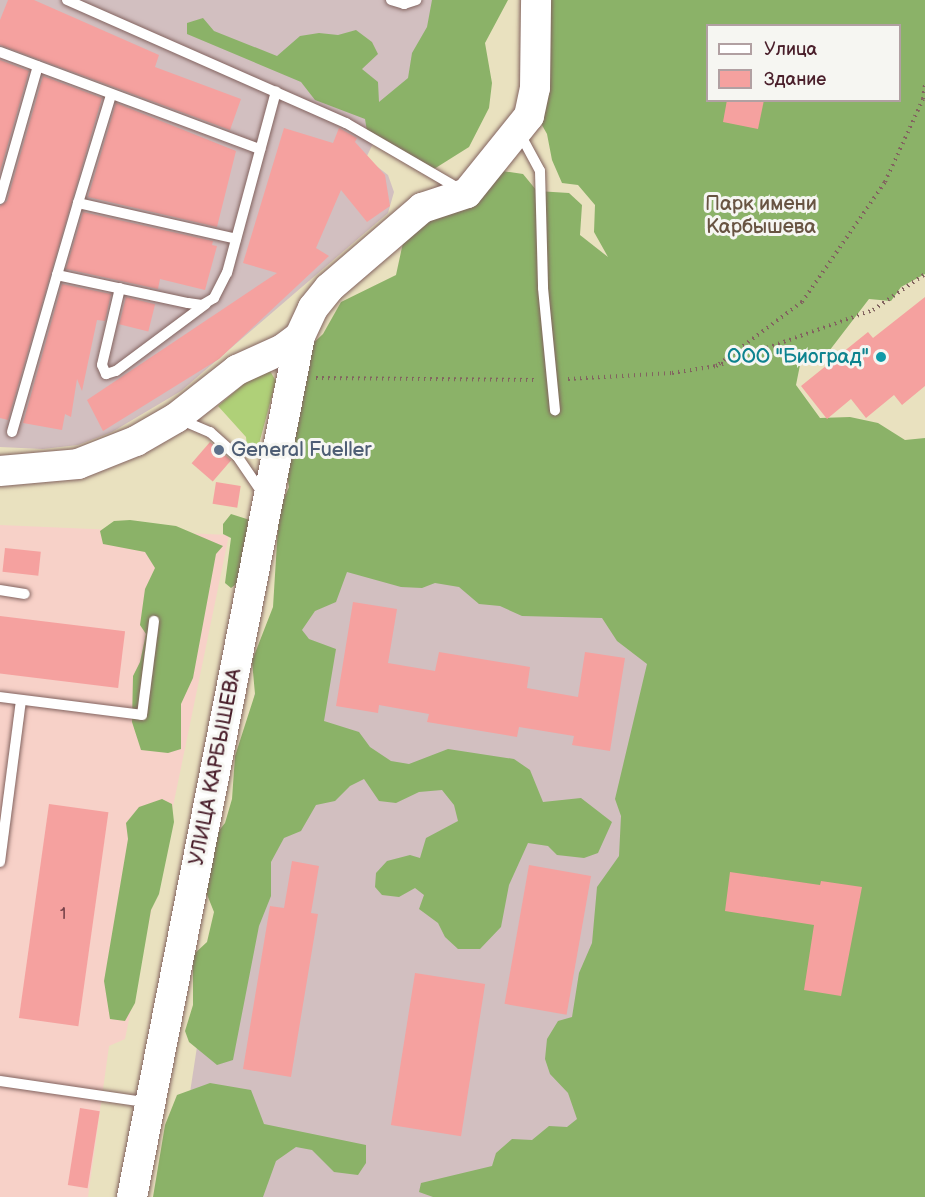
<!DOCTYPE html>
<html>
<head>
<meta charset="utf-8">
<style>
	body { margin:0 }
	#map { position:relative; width:925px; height:1197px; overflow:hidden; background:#e9e1bf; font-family:"Balsamiq Sans",sans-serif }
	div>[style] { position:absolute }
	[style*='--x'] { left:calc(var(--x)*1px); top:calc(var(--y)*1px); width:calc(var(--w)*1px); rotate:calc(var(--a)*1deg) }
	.built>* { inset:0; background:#f7d1c8 }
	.industrial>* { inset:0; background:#d2bfc0 }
	.green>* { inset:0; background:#afd078 }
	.forest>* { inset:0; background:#8bb268 }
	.building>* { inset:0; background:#f5a19f; transform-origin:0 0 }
	.path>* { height:4px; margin-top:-2px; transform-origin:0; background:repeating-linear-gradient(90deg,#82635f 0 1.5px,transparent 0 6px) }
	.roads { filter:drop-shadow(0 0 2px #82635f) drop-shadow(0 0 2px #82635f) }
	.lane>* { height:10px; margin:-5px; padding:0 5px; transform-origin:5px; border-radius:5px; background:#fff }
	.secondary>* { height:30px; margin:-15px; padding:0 15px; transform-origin:15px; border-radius:15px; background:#fff }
	.dots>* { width:16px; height:16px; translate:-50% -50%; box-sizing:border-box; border:3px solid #f6f6f2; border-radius:50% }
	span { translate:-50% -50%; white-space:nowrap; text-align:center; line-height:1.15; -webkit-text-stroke:6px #f6f6f2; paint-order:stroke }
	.number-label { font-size:16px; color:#754048 }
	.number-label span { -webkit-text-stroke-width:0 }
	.park-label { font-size:20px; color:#685442 }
	.culture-label { font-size:20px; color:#0d838f }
	.right { translate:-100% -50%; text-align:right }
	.service-label { font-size:20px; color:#4e5e75 }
	.left { translate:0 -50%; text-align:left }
	.street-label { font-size:20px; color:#4a1f2b }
	.legend { position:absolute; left:706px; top:24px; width:195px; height:78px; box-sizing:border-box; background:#f6f6f2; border:2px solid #b1a0a2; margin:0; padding:8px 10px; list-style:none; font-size:18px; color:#4a1f2b }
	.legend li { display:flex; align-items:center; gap:12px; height:30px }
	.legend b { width:30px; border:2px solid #b1a0a2 }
</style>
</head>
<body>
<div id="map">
	<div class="built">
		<i style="clip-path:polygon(0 525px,229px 535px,125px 1039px,109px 1046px,88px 1197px,0 1197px)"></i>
	</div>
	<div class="industrial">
		<i style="clip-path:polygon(0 0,495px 0,382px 125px,366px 158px,388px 175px,394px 192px,388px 213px,181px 391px,112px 432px,78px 445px,43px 449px,0 447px)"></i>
		<i style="clip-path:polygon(331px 341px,575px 378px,925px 1197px,174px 1197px,242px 753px)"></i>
	</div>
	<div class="green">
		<i style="clip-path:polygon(259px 371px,270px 371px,276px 381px,256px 455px,247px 447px,246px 437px,218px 406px)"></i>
	</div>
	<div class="forest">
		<i style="clip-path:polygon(432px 0,508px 0,485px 43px,492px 83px,489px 108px,469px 147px,434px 169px,367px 131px,365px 119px,315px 100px,301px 82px,187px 34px,187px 23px,203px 18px,214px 31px,277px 56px,300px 36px,319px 33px,338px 35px,356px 30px,372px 42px,378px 54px,362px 69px,378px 82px,379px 102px,408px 78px,412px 53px,427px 27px)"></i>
		<i style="clip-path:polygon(evenodd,543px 0,925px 0,925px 274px,901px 287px,891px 301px,869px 299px,823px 359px,800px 365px,796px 385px,820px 418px,850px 417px,878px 423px,905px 440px,925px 438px,925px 1197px,433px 1197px,419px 1192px,421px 1183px,492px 1166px,496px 1153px,512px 1139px,532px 1140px,549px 1126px,567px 1127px,577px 1119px,568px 1093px,550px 1074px,545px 1059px,547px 1039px,558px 1021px,572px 1017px,579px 973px,592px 943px,597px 887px,619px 856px,621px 816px,615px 799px,647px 664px,617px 641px,602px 618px,522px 616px,500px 606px,479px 604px,459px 587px,435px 583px,422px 588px,401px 587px,347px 572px,336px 602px,315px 611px,302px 630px,309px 639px,336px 649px,324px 721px,359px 732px,370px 747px,391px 761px,409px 764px,448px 749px,514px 759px,530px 770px,543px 802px,581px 798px,612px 822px,598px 853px,584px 858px,557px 855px,548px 846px,528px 843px,509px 885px,501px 927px,480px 949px,458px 949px,445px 937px,438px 923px,419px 909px,424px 895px,415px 888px,399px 897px,382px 895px,375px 887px,376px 873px,387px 861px,410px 855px,420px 858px,426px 838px,458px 821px,454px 805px,442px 790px,419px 792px,396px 803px,379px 801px,364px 779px,350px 786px,335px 801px,316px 805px,301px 831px,284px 838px,271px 862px,271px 896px,259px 926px,233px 1060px,217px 1065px,189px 1042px,185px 1031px,193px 1005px,193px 955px,207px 942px,214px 912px,204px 887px,207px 846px,225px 823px,232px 799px,235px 756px,255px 694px,252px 661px,273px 607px,279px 510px,289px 487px,285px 465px,308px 348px,323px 334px,341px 302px,396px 275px,404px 238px,502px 171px,523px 174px,537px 191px,569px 193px,582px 205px,580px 235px,608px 257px,594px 232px,595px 205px,578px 185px,562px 183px,552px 160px,547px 134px,538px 118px,543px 0,708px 26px,900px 26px,900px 100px,708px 100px,708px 26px)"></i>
		<i style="clip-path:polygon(231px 514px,253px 521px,239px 582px,231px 588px,225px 583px,231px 538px,223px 534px,223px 524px)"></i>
		<i style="clip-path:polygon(130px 520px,176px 526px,223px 546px,216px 554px,193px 678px,181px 704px,181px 749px,168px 753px,141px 750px,132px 722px,133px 676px,140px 662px,146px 634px,140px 625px,145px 589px,155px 568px,145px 552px,103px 544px,100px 531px,114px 521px)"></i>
		<i style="clip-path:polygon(162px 799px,172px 804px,174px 822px,159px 894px,151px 910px,135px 1003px,125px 1021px,110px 1019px,104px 981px,128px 839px,126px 823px,139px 807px)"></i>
		<i style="clip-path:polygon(210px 1083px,251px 1090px,264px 1124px,366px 1145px,366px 1163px,358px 1175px,334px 1172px,312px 1150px,296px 1147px,276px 1161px,263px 1197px,153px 1197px,165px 1125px,177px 1095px)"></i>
	</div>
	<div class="building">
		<i style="clip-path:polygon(8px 0,34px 0,159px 55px,155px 67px,241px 99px,230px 130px,0 45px,0 20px)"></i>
		<i style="clip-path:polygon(0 60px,29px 71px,0 172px)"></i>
		<i style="clip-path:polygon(43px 76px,102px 98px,8px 420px,0 418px,0 206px,7px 201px)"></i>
		<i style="clip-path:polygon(727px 100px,764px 100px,758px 129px,723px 122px)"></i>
		<i style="clip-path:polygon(116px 103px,236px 151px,217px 227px,88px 197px)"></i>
		<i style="clip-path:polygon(284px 128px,333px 143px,339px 128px,357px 138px,355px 142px,385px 175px,390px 206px,367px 222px,341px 190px,316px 248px,329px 256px,219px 359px,103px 431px,87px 400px,277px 273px,243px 263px)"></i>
		<i style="clip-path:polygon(83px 212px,213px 241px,212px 245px,217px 246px,205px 290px,160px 279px,158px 289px,66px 269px)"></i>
		<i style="clip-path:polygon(62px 284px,111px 294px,105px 321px,97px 320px,82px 391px,77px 379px,71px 417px,65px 414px,62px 430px,23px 423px)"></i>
		<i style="left:126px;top:297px;width:30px;height:28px;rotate:14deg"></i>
		<i style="clip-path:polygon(925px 297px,925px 386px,902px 405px,894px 395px,866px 418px,851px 399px,827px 419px,801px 386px,868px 332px,873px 338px)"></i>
		<i style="left:210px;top:442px;width:28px;height:28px;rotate:41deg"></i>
		<i style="left:216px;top:482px;width:25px;height:22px;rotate:9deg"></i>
		<i style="left:5px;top:548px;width:36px;height:24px;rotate:6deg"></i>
		<i style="clip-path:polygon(353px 602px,397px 609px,388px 663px,435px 671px,439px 652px,530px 667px,527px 688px,578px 697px,585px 652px,625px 658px,610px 751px,572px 745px,574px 736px,519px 727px,517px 737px,427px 722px,429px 714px,379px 705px,378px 713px,336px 706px)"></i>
		<i style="left:0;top:616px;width:126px;height:57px;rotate:7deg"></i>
		<i style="left:49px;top:804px;width:60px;height:216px;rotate:8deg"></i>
		<i style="clip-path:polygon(292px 861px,319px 866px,311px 913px,318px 914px,291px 1077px,243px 1069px,270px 906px,284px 908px)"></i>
		<i style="left:529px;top:865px;width:63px;height:141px;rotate:10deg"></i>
		<i style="clip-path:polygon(730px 872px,820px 885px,821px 881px,862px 887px,841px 996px,804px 990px,814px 925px,725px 911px)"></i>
		<i style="left:415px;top:973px;width:71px;height:154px;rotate:9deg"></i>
		<i style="left:80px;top:1108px;width:20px;height:78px;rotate:9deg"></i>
	</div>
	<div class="path">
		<i style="--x:719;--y:364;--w:104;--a:-36.8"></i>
		<i style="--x:802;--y:302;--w:146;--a:-55.3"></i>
		<i style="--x:885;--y:182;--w:91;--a:-65.4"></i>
		<i style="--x:923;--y:99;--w:15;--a:-82"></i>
		<i style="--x:316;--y:378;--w:221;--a:0.5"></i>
		<i style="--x:568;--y:379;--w:104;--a:-3.3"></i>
		<i style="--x:672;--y:373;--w:45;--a:-9"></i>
		<i style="--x:716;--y:366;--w:167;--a:-19.6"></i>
		<i style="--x:873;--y:310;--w:63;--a:-34.7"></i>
	</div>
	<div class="roads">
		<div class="lane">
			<i style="--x:67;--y:0;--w:305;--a:23.8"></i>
			<i style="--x:346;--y:123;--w:133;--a:30.2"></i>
			<i style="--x:391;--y:0;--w:14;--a:17"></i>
			<i style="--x:404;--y:4;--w:13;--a:-18"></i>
			<i style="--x:0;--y:52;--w:278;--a:20.5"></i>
			<i style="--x:519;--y:132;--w:44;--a:61.7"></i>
			<i style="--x:540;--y:171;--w:117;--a:88.5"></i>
			<i style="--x:543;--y:288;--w:123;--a:84.4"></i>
			<i style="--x:0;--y:199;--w:138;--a:-74.1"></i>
			<i style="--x:78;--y:203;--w:113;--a:-73"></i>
			<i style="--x:57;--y:275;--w:75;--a:-73.7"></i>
			<i style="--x:78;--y:203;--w:162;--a:12.8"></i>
			<i style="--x:120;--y:288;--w:79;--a:103.2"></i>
			<i style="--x:102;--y:365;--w:10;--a:66"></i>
			<i style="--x:106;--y:374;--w:10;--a:-17"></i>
			<i style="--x:116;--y:371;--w:112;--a:-36.7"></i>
			<i style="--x:179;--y:419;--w:34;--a:23"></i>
			<i style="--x:210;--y:432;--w:36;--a:42"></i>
			<i style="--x:237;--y:456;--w:46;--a:55.6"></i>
			<i style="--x:12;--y:432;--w:163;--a:-74"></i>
			<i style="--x:57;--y:275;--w:134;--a:12.1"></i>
			<i style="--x:188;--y:303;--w:14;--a:8"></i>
			<i style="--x:202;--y:305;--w:14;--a:-30"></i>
			<i style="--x:214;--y:298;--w:28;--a:-63"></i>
			<i style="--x:227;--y:273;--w:188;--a:-74.9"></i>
			<i style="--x:0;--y:590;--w:25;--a:9"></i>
			<i style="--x:0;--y:697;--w:143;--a:7.2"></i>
			<i style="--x:142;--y:715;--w:95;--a:-82.7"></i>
			<i style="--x:0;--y:862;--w:163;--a:-82.6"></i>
			<i style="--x:0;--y:1081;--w:152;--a:8.3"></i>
		</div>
		<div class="secondary">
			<i style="--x:0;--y:471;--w:78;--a:-5.1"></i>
			<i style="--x:78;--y:464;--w:62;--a:-21.6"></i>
			<i style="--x:136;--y:441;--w:46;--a:-29.9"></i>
			<i style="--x:176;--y:418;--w:78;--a:-38.2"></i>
			<i style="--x:237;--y:370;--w:51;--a:-24.5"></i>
			<i style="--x:283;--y:349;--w:21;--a:-37"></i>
			<i style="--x:300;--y:336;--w:31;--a:-65"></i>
			<i style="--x:313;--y:308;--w:26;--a:-51"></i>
			<i style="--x:329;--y:288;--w:123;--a:-40.7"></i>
			<i style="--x:422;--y:208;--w:47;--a:-18.4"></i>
			<i style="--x:467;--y:193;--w:99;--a:-51.2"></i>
			<i style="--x:529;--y:116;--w:29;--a:-78"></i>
			<i style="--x:535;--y:88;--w:88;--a:-89.3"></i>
			<i style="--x:132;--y:1197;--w:877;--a:-78.96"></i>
		</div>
	</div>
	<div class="dots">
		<i style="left:881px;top:357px;background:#0f9aa8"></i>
		<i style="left:219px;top:450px;background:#5c6f8a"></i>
	</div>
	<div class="number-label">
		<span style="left:63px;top:915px">1</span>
	</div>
	<div class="park-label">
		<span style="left:761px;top:216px">Парк имени<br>Карбышева</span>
	</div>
	<div class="culture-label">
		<span class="right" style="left:869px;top:357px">ООО "Биоград"</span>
	</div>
	<div class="service-label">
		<span class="left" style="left:231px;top:450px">General Fueller</span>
	</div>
	<div class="street-label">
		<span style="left:216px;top:767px;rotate:-79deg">УЛИЦА КАРБЫШЕВА</span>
	</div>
	<ul class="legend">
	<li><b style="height:8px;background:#fff"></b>Улица</li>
	<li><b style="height:16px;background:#f5a19f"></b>Здание</li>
	</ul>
</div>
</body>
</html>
